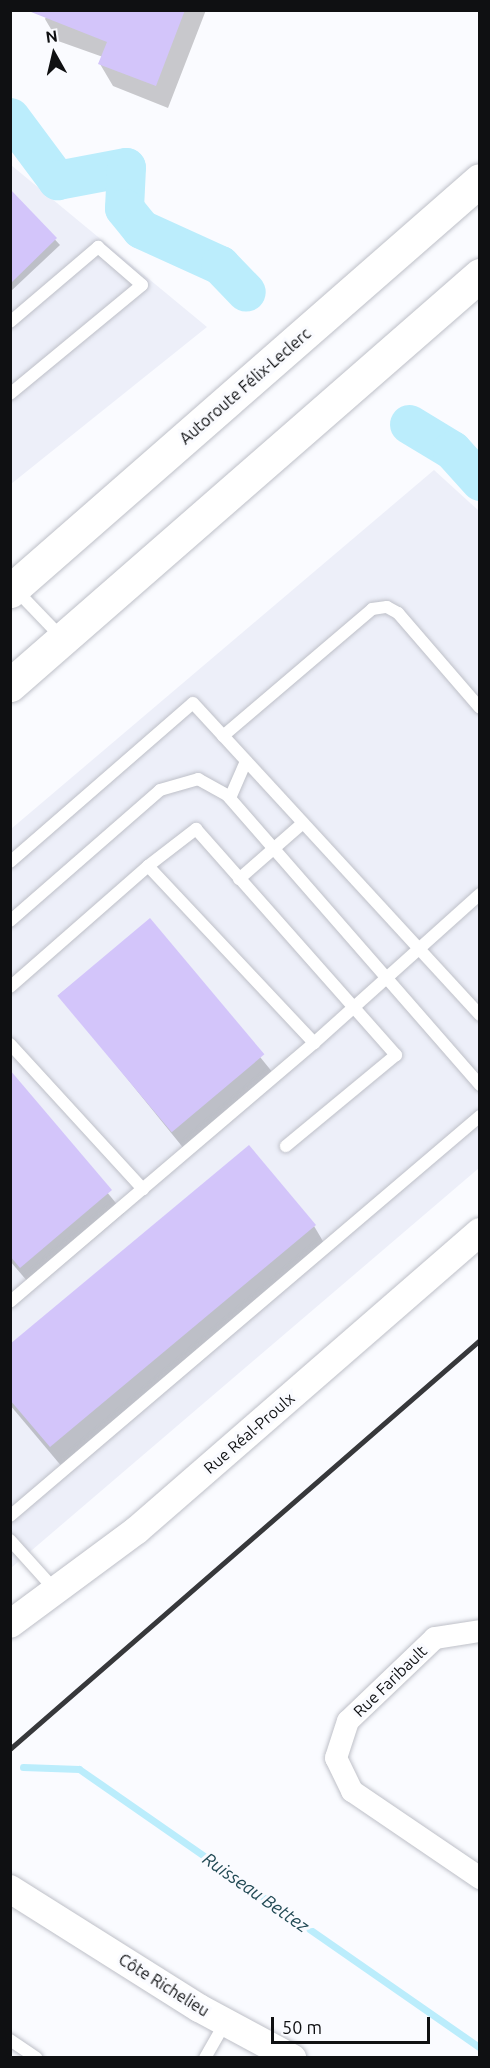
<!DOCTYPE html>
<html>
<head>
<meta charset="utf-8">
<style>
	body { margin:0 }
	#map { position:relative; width:490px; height:2068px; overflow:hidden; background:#fafbff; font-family:Ubuntu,sans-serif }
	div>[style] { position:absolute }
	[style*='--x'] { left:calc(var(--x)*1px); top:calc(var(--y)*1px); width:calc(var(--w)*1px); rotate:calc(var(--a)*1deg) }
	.built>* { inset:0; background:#edeff9 }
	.shadow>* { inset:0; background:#0003; transform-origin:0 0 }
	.stream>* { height:7px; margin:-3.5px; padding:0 3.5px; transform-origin:3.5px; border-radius:3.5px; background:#bbedfc }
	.river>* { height:39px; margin:-19.5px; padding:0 19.5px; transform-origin:19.5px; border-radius:19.5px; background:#bbedfc }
	.building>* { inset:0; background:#d3c5fa; transform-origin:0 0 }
	.roads { filter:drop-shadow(0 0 2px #bec0c8) drop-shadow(0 0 2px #bec0c8) }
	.service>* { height:12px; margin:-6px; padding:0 6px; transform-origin:6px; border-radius:6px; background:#fff }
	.minor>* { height:22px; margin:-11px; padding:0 11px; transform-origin:11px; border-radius:11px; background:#fff }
	.tertiary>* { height:28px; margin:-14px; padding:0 14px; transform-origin:14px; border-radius:14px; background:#fff }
	.motorway>* { height:33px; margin:-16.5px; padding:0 16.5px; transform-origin:16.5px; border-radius:16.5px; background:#fff }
	.rail>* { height:4.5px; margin:-2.25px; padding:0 2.25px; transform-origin:2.25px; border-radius:2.25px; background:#37383b }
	span { translate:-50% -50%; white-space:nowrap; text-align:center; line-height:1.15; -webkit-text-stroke:6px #fafbff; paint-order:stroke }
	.street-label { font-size:16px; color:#0f1012 }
	.water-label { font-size:18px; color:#214954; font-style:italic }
	.frame { position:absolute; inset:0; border:12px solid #0f1012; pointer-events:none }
	.north { position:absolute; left:24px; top:24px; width:60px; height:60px; -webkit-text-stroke:4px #fafbff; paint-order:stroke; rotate:352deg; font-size:16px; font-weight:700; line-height:24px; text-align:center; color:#0f1012 }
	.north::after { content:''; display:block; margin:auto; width:21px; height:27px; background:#0f1012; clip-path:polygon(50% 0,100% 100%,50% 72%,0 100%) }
	.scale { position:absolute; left:271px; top:2017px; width:159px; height:27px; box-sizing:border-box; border:3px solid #0f1012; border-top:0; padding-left:8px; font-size:18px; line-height:21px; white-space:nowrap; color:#0f1012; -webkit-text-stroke:4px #fafbff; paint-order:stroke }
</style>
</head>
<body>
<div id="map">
	<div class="built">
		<i style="clip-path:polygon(11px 165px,207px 327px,11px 484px)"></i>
		<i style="clip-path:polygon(434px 470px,479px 511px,479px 1168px,11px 1568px,11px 829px)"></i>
	</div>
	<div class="shadow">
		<i style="clip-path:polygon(49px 10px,206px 10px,168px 108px,113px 86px,100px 64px,103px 57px,58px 41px,45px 19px)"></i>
		<i style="clip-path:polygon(10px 191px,60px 245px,10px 292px)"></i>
		<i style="left:150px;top:921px;width:201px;height:117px;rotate:51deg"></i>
		<i style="clip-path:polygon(10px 1073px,124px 1213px,34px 1289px,10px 1261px)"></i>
		<i style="clip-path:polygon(314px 1226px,327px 1248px,63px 1468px,10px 1405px,10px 1346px)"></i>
	</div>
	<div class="stream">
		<i style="--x:10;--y:121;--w:5;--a:22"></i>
		<i style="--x:23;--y:1767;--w:56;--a:2"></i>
		<i style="--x:79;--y:1769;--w:489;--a:34.8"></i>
	</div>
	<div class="river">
		<i style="--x:10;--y:117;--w:79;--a:53.3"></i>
		<i style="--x:57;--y:180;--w:70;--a:-10.7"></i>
		<i style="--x:126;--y:167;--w:41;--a:92.8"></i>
		<i style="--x:124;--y:208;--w:27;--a:51"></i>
		<i style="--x:141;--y:229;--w:87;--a:24.5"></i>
		<i style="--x:220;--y:265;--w:37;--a:46"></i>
		<i style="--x:409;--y:424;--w:50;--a:31.2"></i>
		<i style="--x:452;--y:450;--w:42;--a:47.9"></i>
	</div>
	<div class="building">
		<i style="clip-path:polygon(26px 10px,185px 10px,156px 86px,98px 64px,107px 42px)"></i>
		<i style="clip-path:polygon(10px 189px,57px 238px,10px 284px)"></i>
		<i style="left:150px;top:918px;width:178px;height:121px;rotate:50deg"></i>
		<i style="clip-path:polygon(10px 1070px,112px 1190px,20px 1268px,10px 1256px)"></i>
		<i style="clip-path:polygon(249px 1145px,316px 1225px,50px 1447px,10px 1400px,10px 1344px)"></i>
	</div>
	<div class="roads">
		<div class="service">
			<i style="--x:10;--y:322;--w:116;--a:-40.4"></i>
			<i style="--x:98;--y:247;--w:58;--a:40.8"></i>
			<i style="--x:142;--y:285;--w:171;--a:140.5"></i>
			<i style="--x:15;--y:589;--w:66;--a:46.2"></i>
			<i style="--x:223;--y:736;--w:196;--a:-40.4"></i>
			<i style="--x:372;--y:609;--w:15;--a:-8"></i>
			<i style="--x:387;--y:607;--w:13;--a:29"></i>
			<i style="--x:398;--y:613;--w:125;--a:49.2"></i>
			<i style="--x:230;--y:798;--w:40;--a:-66.6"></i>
			<i style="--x:10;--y:862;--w:242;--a:-41"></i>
			<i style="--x:193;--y:703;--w:424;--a:47.4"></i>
			<i style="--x:148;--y:866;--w:61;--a:-37.6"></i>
			<i style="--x:196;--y:829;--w:302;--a:48.5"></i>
			<i style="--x:396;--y:1055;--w:143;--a:140.4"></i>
			<i style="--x:239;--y:879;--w:85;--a:-41.2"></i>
			<i style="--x:10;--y:921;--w:199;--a:-41.1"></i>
			<i style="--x:160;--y:790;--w:40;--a:-16"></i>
			<i style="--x:198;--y:779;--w:33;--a:29"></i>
			<i style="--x:227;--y:795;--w:385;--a:48.9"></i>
			<i style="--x:10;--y:987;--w:184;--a:-41.2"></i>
			<i style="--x:148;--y:866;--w:243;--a:46.8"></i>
			<i style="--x:314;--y:1043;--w:399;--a:139.6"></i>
			<i style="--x:314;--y:1043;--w:223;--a:-41.9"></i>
			<i style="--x:10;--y:1044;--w:197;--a:47.5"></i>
			<i style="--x:10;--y:1516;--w:617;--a:-40.4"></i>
			<i style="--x:10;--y:1540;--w:67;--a:48"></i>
			<i style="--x:10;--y:2040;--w:32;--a:34"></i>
			<i style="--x:205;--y:2058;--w:40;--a:-60.3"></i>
		</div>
		<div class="minor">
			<i style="--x:480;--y:1631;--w:46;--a:171.2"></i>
			<i style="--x:435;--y:1638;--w:120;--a:136.3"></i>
			<i style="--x:348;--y:1721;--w:39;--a:108"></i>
			<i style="--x:336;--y:1758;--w:37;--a:64"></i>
			<i style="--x:352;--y:1791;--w:155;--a:34.2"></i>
		</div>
		<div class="tertiary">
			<i style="--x:10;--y:1624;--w:158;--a:-36.5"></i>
			<i style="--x:137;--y:1530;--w:454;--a:-41"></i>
			<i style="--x:10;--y:1889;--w:223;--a:32.2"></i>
			<i style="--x:199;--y:2008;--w:106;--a:28.3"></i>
		</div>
		<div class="motorway">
			<i style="--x:10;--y:591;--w:624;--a:-41.17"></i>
			<i style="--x:10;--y:685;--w:624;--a:-41.1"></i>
		</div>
	</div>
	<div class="rail">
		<i style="--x:10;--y:1749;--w:623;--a:-41.03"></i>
	</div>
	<div class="street-label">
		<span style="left:245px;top:386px;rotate:-41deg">Autoroute Félix-Leclerc</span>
		<span style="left:249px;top:1433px;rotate:-41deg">Rue Réal-Proulx</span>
		<span style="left:390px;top:1681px;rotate:-44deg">Rue Faribault</span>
		<span style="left:164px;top:1985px;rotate:32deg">Côte Richelieu</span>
	</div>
	<div class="water-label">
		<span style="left:256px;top:1892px;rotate:35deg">Ruisseau Bettez</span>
	</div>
	<div class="frame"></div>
	<div class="north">N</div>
	<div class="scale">50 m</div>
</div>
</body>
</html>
